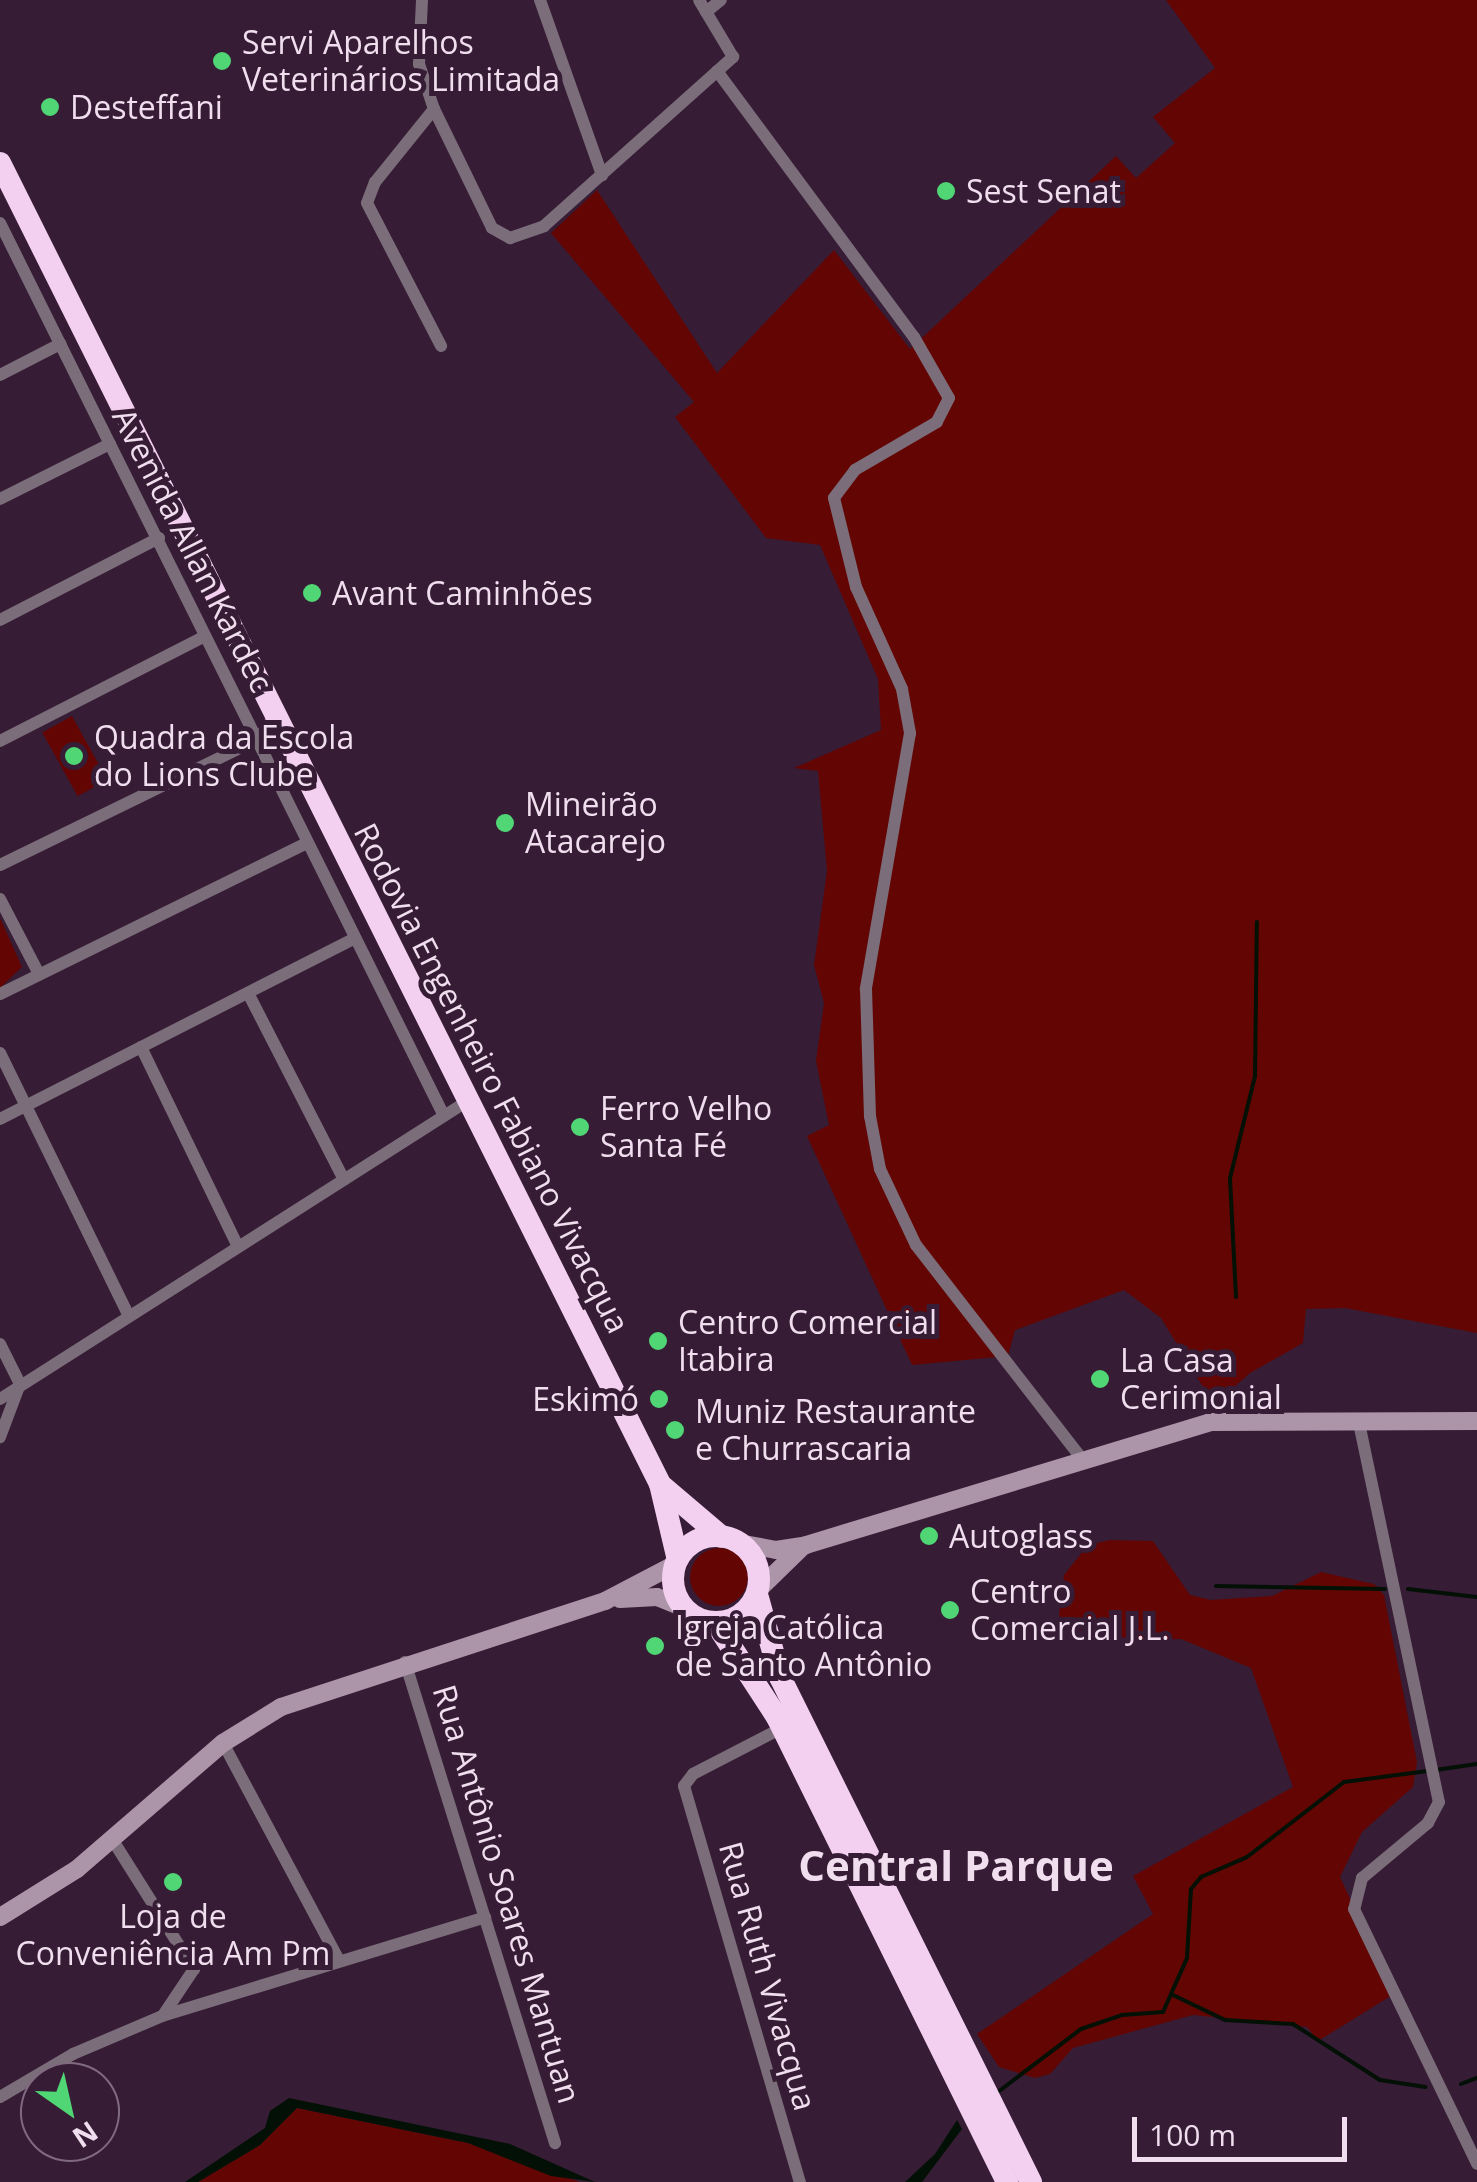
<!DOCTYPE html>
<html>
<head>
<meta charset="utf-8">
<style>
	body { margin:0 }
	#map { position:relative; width:1477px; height:2182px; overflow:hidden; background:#361c35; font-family:"Open Sans",sans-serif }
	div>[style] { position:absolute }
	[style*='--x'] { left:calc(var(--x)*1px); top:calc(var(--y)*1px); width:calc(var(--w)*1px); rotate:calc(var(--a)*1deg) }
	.green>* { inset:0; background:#630603; transform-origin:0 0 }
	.round { border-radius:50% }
	.water>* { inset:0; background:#031005 }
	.stream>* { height:4px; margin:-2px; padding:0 2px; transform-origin:2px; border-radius:2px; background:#031005 }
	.street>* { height:12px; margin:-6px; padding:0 6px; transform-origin:6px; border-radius:6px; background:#7b6d7a }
	.secondary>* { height:18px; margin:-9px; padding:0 9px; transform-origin:9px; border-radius:9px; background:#ac95a9 }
	.highway>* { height:22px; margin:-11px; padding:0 11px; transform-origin:11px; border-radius:11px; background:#f3d0f0 }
	.highway>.ring { margin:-11px; padding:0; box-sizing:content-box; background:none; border:22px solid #f3d0f0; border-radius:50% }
	.dots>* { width:28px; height:28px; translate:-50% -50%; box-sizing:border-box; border:5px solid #361c35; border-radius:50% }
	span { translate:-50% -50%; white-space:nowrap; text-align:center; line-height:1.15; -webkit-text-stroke:10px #361c35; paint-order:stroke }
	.poi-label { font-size:32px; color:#f0deee }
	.left { translate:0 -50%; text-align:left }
	.right { translate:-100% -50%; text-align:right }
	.street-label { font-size:32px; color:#f0deee }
	.district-label { font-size:42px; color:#f0deee; font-weight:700 }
	.north { position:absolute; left:20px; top:2062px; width:100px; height:100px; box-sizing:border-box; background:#361c35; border:2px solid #806a7f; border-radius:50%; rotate:146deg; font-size:28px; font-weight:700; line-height:40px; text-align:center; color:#f0deee }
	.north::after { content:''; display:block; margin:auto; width:35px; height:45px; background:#50d675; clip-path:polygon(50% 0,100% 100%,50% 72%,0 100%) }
	.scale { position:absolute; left:1132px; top:2117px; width:215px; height:45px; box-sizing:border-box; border:5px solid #f0deee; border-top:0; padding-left:12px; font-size:30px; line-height:35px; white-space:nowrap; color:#f0deee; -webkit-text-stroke:8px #361c35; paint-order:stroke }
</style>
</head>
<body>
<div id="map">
	<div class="green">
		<i style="clip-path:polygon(1166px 0,1477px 0,1477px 1333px,1345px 1308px,1306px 1309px,1303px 1343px,1250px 1373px,1214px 1405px,1161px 1318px,1124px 1290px,1015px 1330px,1008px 1356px,912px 1365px,807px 1136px,829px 1125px,816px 1061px,824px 1003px,814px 965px,827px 871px,818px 771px,794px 768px,881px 730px,878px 679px,820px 545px,766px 538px,675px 417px,694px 402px,551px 233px,597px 190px,717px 373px,834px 250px,910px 349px,1116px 156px,1136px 178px,1175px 143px,1153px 117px,1215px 68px)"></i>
		<i style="left:72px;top:716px;width:73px;height:34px;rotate:61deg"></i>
		<i style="clip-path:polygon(0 918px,22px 967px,0 988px)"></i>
		<i style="clip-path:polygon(1110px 1540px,1153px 1541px,1190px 1595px,1211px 1600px,1272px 1596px,1321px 1572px,1374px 1584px,1384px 1595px,1417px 1762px,1413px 1787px,1362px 1832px,1340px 1877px,1394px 1994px,1318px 2041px,1307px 2027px,1193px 2015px,1073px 2048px,1050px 2074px,1035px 2078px,999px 2067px,977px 2034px,1153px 1914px,1133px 1876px,1293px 1787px,1251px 1668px,1181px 1639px,1112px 1640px,1105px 1626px,1066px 1633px,1059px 1615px,1064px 1575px,1088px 1545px)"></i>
		<i class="round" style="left:690px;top:1548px;width:58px;height:58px"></i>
		<i style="clip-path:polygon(297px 2108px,468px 2143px,580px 2182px,198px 2182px,260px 2145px)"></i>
	</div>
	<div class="water">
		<i style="clip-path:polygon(289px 2098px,510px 2144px,595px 2182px,551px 2176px,468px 2143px,297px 2108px,260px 2145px,198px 2182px,185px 2182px,265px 2128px,270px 2111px)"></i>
		<i style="clip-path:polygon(957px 2120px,962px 2129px,922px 2182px,905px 2182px,935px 2154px)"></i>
	</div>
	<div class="stream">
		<i style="--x:1236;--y:1297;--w:119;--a:-92.9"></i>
		<i style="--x:1230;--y:1178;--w:105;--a:-76.2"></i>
		<i style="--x:1255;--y:1076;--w:154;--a:-89.3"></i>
		<i style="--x:1216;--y:1586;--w:169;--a:1"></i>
		<i style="--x:1408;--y:1589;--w:69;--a:6.6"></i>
		<i style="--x:1436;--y:1770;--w:41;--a:-8.3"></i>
		<i style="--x:1173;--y:1995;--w:58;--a:25.7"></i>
		<i style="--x:1225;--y:2020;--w:68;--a:3.4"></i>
		<i style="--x:1293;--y:2024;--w:103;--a:32.8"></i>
		<i style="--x:1380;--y:2080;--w:46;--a:8.8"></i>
		<i style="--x:1461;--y:2084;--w:17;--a:-21"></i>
		<i style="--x:998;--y:2092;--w:104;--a:-37.2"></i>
		<i style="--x:1081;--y:2029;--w:43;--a:-18.9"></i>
		<i style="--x:1122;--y:2015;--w:41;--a:-4.2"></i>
		<i style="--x:1163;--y:2012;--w:59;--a:-66"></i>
		<i style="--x:1187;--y:1958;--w:69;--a:-86.7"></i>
		<i style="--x:1191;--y:1889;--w:16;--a:-50"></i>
		<i style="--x:1201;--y:1877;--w:50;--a:-23.5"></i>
		<i style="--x:1247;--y:1857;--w:123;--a:-37.7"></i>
		<i style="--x:1344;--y:1782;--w:84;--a:-7.5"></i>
	</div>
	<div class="street">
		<i style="--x:422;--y:0;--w:64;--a:92.7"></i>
		<i style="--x:419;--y:64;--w:47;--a:71.6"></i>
		<i style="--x:434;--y:109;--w:132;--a:64"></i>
		<i style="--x:492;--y:228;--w:21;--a:29"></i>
		<i style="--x:510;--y:238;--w:36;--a:-19"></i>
		<i style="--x:544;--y:226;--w:254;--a:-41.8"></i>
		<i style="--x:733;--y:57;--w:66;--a:-120.8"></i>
		<i style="--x:540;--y:0;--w:186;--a:70.5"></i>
		<i style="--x:706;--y:12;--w:19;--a:-39"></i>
		<i style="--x:717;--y:71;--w:331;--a:53.5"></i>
		<i style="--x:914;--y:337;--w:70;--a:60.2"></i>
		<i style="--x:949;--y:398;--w:27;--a:117"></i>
		<i style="--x:937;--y:422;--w:95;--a:149.7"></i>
		<i style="--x:855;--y:470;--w:35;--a:127"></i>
		<i style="--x:834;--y:498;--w:92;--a:76.1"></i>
		<i style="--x:856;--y:587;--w:112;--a:65.7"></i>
		<i style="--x:902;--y:689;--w:45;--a:79.7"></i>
		<i style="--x:910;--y:733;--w:260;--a:99.8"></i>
		<i style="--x:866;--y:989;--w:127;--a:88.2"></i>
		<i style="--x:870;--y:1116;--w:54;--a:79.3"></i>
		<i style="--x:880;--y:1169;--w:84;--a:64.7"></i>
		<i style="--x:916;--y:1245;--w:269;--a:52.2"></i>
		<i style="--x:434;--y:109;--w:94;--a:128.9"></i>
		<i style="--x:375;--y:182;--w:22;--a:111"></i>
		<i style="--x:367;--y:203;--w:161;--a:62.6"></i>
		<i style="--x:0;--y:223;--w:997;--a:63.56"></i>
		<i style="--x:0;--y:375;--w:68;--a:-27.3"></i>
		<i style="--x:0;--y:499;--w:123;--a:-26.6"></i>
		<i style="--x:0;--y:620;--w:179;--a:-27.3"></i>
		<i style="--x:0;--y:741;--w:230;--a:-27.1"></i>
		<i style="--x:0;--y:865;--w:287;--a:-26"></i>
		<i style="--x:258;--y:739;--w:29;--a:-54"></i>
		<i style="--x:0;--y:899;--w:85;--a:62.5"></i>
		<i style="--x:248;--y:993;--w:210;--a:62.8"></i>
		<i style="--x:0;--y:994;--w:342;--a:-26.2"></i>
		<i style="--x:141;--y:1047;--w:222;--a:64.1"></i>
		<i style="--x:0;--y:1053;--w:293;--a:63.9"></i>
		<i style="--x:0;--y:1119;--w:398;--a:-27"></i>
		<i style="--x:0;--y:1344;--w:45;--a:63.4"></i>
		<i style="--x:20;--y:1384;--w:57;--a:110.7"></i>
		<i style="--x:0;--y:1399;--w:553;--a:-32.51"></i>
		<i style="--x:1359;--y:1423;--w:387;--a:78.1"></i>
		<i style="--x:1439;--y:1802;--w:24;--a:118"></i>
		<i style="--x:1428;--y:1823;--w:86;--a:140.2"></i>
		<i style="--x:1362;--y:1878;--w:32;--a:104"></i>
		<i style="--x:1354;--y:1909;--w:283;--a:64.2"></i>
		<i style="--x:405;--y:1662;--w:504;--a:72.68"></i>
		<i style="--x:782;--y:1728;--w:100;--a:152.7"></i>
		<i style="--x:693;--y:1774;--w:15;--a:127"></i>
		<i style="--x:684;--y:1786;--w:413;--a:73.7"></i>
		<i style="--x:223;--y:1743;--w:246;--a:61.9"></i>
		<i style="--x:112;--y:1839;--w:154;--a:57.8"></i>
		<i style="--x:194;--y:1969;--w:54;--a:123.7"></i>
		<i style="--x:0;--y:2097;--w:85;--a:-30.5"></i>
		<i style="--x:73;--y:2054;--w:97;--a:-23.1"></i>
		<i style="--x:162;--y:2016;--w:338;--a:-17"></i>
	</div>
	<div class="secondary">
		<i style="--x:733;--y:1542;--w:44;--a:10.5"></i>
		<i style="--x:776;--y:1550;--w:30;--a:-9"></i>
		<i style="--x:806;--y:1545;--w:422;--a:-16.9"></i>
		<i style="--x:1210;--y:1422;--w:267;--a:-0.2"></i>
		<i style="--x:760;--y:1588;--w:57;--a:-44.3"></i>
		<i style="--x:620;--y:1599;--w:37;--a:-3"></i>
		<i style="--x:657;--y:1597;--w:32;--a:22"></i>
		<i style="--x:0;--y:1917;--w:91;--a:-31.9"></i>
		<i style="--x:77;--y:1869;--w:193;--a:-40.8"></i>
		<i style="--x:223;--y:1743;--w:68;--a:-31.8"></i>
		<i style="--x:281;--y:1707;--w:341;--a:-18.1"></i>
		<i style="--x:605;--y:1601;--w:76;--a:-27.6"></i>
	</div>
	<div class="highway">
		<i style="--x:0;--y:163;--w:1477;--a:63.45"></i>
		<i style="--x:660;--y:1484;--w:74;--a:76.7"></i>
		<i style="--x:663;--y:1487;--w:77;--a:40.3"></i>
		<i class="ring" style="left:673px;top:1536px;width:64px;height:64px"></i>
		<i style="--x:758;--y:1598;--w:82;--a:74.4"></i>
		<i style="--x:780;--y:1677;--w:564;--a:63.57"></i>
		<i style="--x:715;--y:1622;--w:113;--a:56.9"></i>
		<i style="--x:777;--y:1717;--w:519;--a:63.68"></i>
	</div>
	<div class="dots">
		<i style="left:222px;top:61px;background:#50d675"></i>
		<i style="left:50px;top:107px;background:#50d675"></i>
		<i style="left:946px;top:191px;background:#50d675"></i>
		<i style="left:312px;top:593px;background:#50d675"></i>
		<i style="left:74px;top:756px;background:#50d675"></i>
		<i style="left:505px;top:823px;background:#50d675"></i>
		<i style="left:580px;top:1127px;background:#50d675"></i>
		<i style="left:658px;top:1341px;background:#50d675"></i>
		<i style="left:1100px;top:1379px;background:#50d675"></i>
		<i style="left:659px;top:1399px;background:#50d675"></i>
		<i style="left:675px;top:1430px;background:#50d675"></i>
		<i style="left:929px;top:1536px;background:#50d675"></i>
		<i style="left:950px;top:1610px;background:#50d675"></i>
		<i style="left:655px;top:1646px;background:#50d675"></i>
		<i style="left:173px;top:1882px;background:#50d675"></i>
	</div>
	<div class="poi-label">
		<span class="left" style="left:242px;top:61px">Servi Aparelhos<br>Veterinários Limitada</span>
		<span class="left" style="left:70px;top:107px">Desteffani</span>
		<span class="left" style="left:966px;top:191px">Sest Senat</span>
		<span class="left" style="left:332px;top:593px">Avant Caminhões</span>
		<span class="left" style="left:94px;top:756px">Quadra da Escola<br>do Lions Clube</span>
		<span class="left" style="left:525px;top:823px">Mineirão<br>Atacarejo</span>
		<span class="left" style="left:600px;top:1127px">Ferro Velho<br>Santa Fé</span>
		<span class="left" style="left:678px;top:1341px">Centro Comercial<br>Itabira</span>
		<span class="left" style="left:1120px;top:1379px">La Casa<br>Cerimonial</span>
		<span class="right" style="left:639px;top:1399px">Eskimó</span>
		<span class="left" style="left:695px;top:1430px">Muniz Restaurante<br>e Churrascaria</span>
		<span class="left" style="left:949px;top:1536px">Autoglass</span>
		<span class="left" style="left:970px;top:1610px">Centro<br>Comercial J.L.</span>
		<span class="left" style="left:675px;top:1646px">Igreja Católica<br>de Santo Antônio</span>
		<span style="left:173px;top:1935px">Loja de<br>Conveniência Am Pm</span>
	</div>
	<div class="street-label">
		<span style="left:193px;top:550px;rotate:63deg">Avenida Allan Kardec</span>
		<span style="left:492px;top:1078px;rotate:63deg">Rodovia Engenheiro Fabiano Vivacqua</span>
		<span style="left:507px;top:1894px;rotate:73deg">Rua Antônio Soares Mantuan</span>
		<span style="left:768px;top:1976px;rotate:74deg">Rua Ruth Vivacqua</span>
	</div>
	<div class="district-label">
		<span style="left:956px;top:1865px">Central Parque</span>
	</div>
	<div class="north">N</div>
	<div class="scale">100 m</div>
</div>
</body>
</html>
